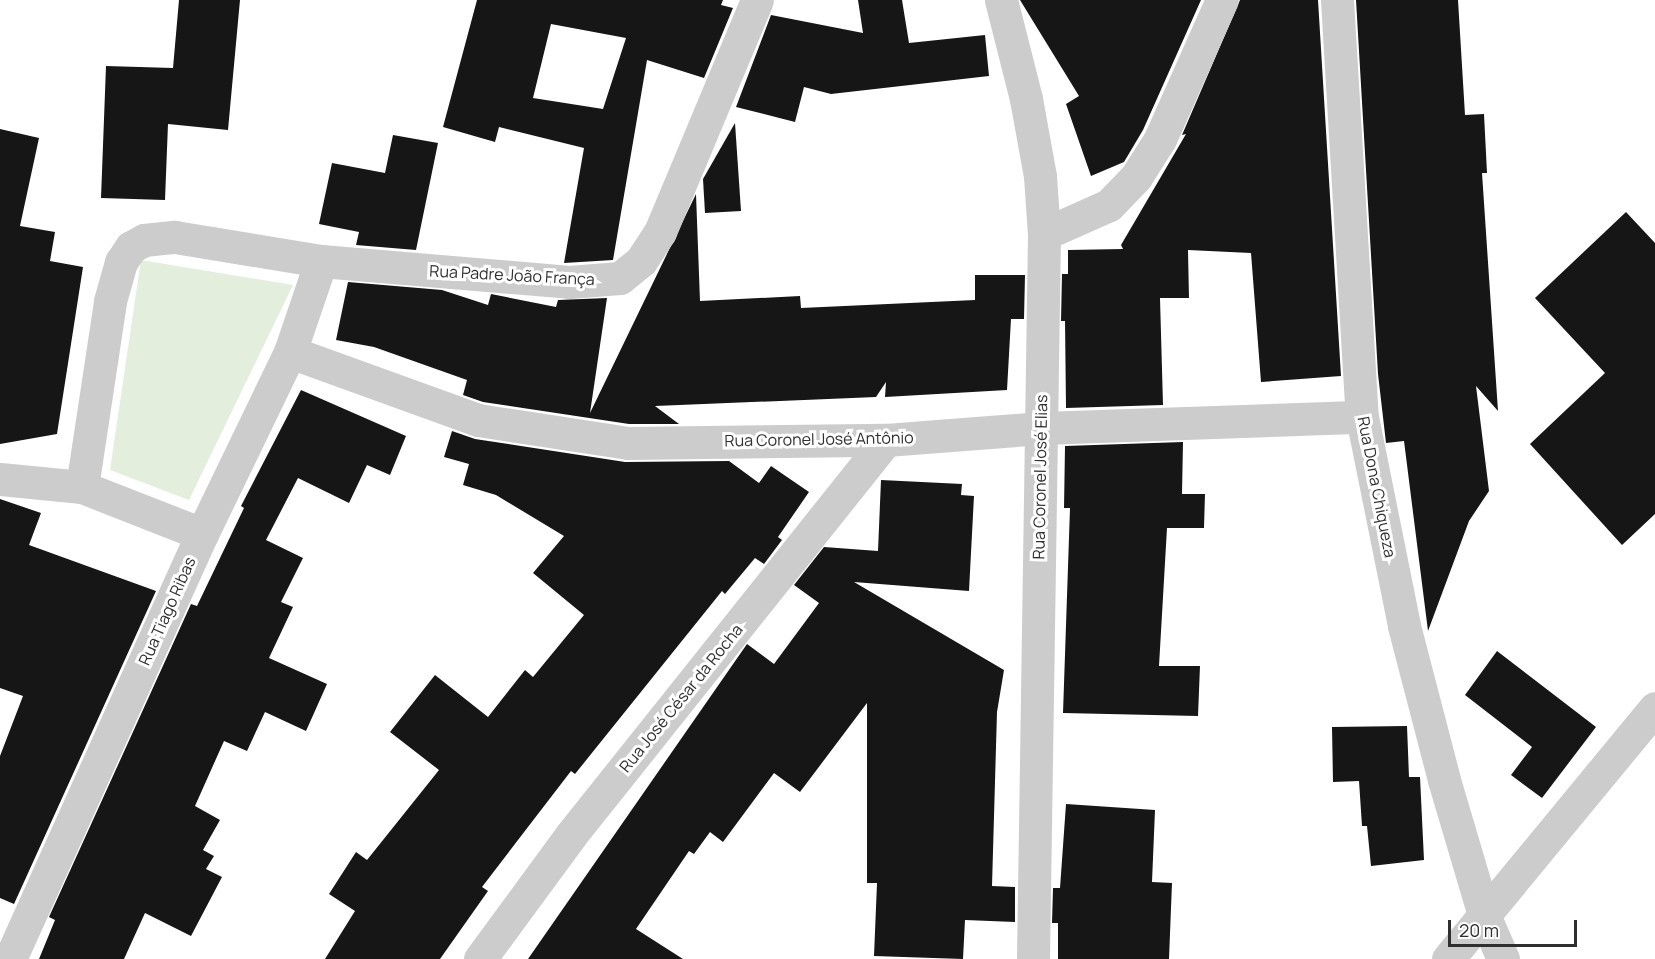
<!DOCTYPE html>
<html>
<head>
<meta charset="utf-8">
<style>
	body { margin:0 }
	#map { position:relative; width:1655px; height:959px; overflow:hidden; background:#fff; font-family:Manrope,sans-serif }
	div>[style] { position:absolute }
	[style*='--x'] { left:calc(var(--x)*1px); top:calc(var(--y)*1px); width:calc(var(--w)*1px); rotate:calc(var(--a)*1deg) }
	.green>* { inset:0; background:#e3eedc }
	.building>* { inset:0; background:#161616 }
	.street>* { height:33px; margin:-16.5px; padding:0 16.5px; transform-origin:16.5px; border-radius:16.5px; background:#ccc }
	span { translate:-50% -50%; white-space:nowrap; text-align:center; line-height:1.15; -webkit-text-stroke:6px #fff; paint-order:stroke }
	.street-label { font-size:16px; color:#2f2f2f }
	.scale { position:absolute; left:1448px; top:920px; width:129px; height:27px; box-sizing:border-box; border:3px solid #2f2f2f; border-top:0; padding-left:8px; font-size:18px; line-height:21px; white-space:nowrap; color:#2f2f2f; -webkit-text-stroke:4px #fff; paint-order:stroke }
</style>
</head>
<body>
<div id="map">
	<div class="green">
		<i style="clip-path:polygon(141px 260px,293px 285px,189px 500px,110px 470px)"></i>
	</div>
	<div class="building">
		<i style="clip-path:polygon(179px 0,240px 0,228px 130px,168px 124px,165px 200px,101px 198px,106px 66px,173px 68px)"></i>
		<i style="clip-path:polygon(evenodd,477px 0,723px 0,721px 5px,733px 8px,704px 78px,647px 60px,613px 260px,564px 263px,584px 148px,499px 127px,495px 142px,443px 127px,477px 0,551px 24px,626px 38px,603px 109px,533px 98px,551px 24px)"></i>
		<i style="clip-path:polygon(858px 0,902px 0,909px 43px,985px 35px,989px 76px,831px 94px,804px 87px,795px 122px,736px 107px,771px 15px,863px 33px)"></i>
		<i style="clip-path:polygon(1020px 0,1201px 0,1143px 130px,1124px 162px,1091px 176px,1066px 104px,1079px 96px)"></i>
		<i style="clip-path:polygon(1240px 0,1318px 0,1341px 376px,1261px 382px,1251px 253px,1188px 250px,1189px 298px,1160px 298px,1163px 405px,1066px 408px,1065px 321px,1061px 321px,1062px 274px,1068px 274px,1068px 250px,1123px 249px,1121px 245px,1186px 134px,1182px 135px)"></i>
		<i style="clip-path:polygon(1356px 0,1458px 0,1465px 115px,1484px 114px,1487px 173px,1482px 173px,1498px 411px,1476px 386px,1489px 491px,1469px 521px,1428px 631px,1404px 441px,1386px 443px,1378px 374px)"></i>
		<i style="clip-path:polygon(735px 123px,741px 211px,705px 213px,703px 179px)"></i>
		<i style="clip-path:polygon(0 129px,39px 138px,20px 226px,55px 232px,50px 261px,83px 267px,57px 434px,0 444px)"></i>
		<i style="clip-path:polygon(393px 135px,438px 143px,416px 250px,356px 245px,359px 232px,319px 224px,332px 163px,385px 173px)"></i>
		<i style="clip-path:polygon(696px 194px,700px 301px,800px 296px,801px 308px,975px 300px,975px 275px,1025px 275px,1024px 319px,1011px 319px,1007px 390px,885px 397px,886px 382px,876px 397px,655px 406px,679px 424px,629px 424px,483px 402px,463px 395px,467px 380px,374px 347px,336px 340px,348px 282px,442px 290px,488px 305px,491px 294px,556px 307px,558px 300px,607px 298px,590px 413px)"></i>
		<i style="clip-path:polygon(1626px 212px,1655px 243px,1655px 514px,1622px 545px,1530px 444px,1605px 373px,1535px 298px)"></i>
		<i style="clip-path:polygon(301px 390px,406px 436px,390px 475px,367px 465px,349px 503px,298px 478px,266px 540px,303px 558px,281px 602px,293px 607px,269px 658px,327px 684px,306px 731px,265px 712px,247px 751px,224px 741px,195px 806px,220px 820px,203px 850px,214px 856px,206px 869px,222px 877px,191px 936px,145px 913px,124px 959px,39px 959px,55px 920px,49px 917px,191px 604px,197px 606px,244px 508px,241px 506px)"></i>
		<i style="clip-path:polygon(452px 431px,475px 439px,625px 462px,729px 461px,759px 483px,771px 466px,809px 492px,778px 537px,782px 540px,764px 564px,755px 558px,725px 594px,722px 591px,575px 774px,571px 771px,482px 887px,488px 891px,440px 959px,325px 959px,355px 911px,329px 894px,356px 852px,367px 860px,439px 770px,390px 732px,435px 675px,488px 717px,525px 670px,533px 677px,584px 615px,533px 573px,564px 536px,496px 495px,463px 485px,469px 464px,444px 457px)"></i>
		<i style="clip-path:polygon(1183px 442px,1182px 494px,1205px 494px,1204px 528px,1167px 528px,1159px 666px,1200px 666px,1198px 716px,1063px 713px,1070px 508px,1064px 508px,1065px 446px)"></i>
		<i style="clip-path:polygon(881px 480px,962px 484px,961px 495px,974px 496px,969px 591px,854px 582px,1004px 670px,997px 712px,992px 886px,1015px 887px,1015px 922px,965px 920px,963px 959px,874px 956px,877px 883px,867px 883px,867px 703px,800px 792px,774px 773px,723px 842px,710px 832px,694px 854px,689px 851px,636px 929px,683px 959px,528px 959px,747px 644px,774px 664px,819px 603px,794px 585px,824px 547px,878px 551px)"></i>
		<i style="clip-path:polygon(0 499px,41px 513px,29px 545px,156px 591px,14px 904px,0 898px,0 756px,23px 696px,0 688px)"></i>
		<i style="clip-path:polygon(1497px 651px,1596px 727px,1542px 798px,1511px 775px,1532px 747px,1465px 695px)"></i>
		<i style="clip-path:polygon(1407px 726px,1409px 777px,1420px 777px,1424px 860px,1371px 866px,1367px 826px,1362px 826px,1359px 781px,1333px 782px,1332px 727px)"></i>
		<i style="clip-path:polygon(1066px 804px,1155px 810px,1152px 882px,1172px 883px,1169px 959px,1058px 959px,1058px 923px,1052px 923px,1053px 888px,1060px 888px)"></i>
	</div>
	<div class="street">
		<i style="--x:1001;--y:0;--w:102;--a:75.8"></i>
		<i style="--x:1026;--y:99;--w:78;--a:79.7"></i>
		<i style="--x:1040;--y:176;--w:58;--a:86.1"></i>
		<i style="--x:1044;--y:234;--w:725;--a:90.87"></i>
		<i style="--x:1337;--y:0;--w:418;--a:86.6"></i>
		<i style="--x:1362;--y:417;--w:213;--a:78.6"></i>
		<i style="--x:1404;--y:626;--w:159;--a:75.4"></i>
		<i style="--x:1444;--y:780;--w:141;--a:73.5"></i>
		<i style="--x:1484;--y:915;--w:48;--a:66.6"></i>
		<i style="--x:1044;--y:234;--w:71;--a:-24"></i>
		<i style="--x:1109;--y:205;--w:39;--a:-46"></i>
		<i style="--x:1136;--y:177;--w:45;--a:-57.7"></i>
		<i style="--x:1160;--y:139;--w:152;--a:-66"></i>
		<i style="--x:290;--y:352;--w:200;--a:19.9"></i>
		<i style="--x:478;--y:420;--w:152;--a:8.7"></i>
		<i style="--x:628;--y:443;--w:258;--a:-0.7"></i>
		<i style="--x:886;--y:440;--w:156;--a:-4.4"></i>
		<i style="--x:1042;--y:428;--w:320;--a:-2"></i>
		<i style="--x:0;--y:479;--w:82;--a:5.6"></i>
		<i style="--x:82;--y:487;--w:129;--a:21.4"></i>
		<i style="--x:82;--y:487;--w:188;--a:-81.4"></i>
		<i style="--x:110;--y:301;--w:41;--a:-74.2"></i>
		<i style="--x:121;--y:262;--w:18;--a:-56"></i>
		<i style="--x:131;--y:247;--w:15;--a:-28"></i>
		<i style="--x:144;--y:240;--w:31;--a:-6"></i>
		<i style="--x:175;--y:237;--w:148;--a:9.3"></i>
		<i style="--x:321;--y:261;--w:249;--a:4.8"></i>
		<i style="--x:569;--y:282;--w:51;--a:-4.5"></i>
		<i style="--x:620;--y:278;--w:27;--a:-39"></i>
		<i style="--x:641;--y:261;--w:35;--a:-57"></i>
		<i style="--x:660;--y:232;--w:251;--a:-67.3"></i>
		<i style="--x:10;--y:959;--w:466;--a:-65.7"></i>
		<i style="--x:202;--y:534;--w:202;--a:-64.2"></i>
		<i style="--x:290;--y:352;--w:96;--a:-71.2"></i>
		<i style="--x:480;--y:959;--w:154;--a:-53.7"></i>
		<i style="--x:571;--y:835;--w:505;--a:-51.43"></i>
		<i style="--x:1448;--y:959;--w:325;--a:-50.5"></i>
	</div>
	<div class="street-label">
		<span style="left:512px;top:275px;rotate:3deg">Rua Padre João França</span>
		<span style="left:819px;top:439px;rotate:-1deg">Rua Coronel José Antônio</span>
		<span style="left:1040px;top:477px;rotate:-89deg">Rua Coronel José Elias</span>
		<span style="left:1377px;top:487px;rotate:79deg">Rua Dona Chiqueza</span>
		<span style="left:167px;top:611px;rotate:-66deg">Rua Tiago Ribas</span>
		<span style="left:681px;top:698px;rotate:-51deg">Rua José César da Rocha</span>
	</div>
	<div class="scale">20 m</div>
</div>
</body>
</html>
